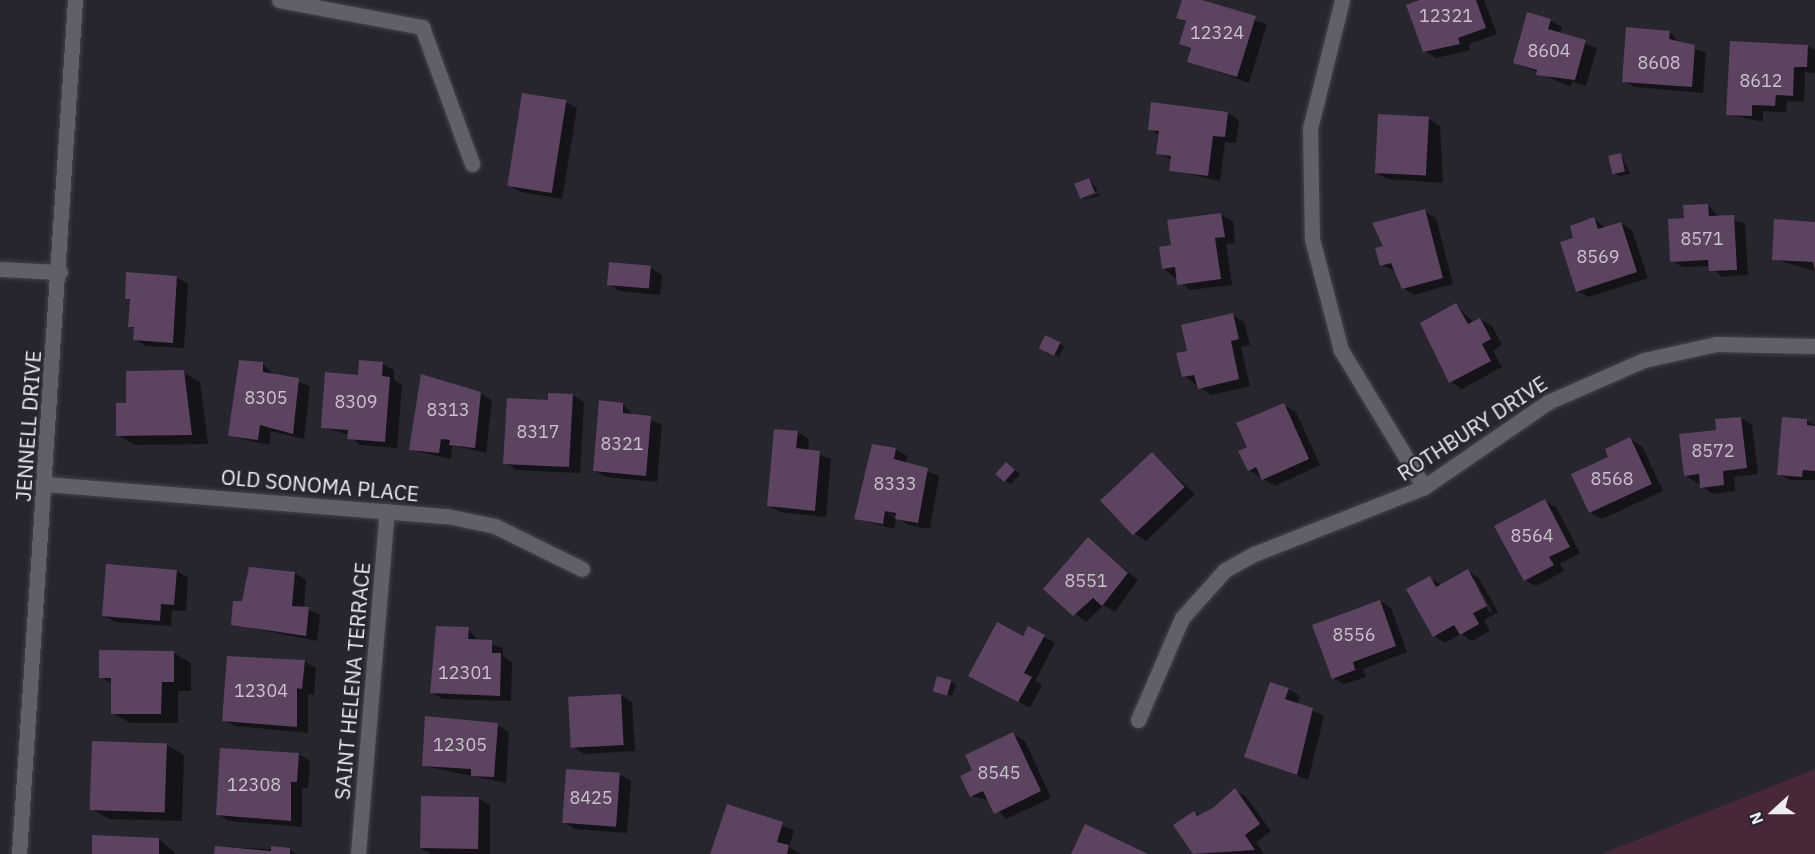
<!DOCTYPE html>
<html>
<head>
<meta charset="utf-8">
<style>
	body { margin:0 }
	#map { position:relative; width:1815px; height:854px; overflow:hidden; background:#27252d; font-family:"IBM Plex Sans",sans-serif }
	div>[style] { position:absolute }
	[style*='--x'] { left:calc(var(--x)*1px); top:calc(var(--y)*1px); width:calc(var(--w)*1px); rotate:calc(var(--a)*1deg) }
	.green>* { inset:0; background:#482838 }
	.shadow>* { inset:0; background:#0007 }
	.building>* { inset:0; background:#5c435f; transform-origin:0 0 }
	.roads { filter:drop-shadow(0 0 2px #45434a) drop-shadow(0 0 2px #45434a) }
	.service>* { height:15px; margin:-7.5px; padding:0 7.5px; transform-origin:7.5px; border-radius:7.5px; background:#625f69 }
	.minor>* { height:15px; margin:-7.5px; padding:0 7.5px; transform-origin:7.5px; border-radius:7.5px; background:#625f69 }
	span { translate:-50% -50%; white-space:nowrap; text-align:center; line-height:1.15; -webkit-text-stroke:4.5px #27252d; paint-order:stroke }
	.number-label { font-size:18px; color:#cac2cd }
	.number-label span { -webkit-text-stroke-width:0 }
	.street-label { font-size:21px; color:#eeecf2 }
	.north { position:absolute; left:1743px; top:782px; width:60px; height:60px; -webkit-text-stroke:4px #27252d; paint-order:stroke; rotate:249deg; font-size:16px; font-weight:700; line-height:24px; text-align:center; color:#eeecf2 }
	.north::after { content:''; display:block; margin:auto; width:21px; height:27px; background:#eeecf2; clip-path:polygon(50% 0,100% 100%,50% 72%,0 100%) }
</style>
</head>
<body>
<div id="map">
	<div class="green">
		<i style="clip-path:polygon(1815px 769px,1815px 854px,1602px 854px,1689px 819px)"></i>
	</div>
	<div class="shadow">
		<i style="clip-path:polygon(1183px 0,1267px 24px,1249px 83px,1189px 61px,1192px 50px,1181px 43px,1187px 23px,1178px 18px)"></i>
		<i style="clip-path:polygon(1417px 0,1484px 0,1497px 34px,1469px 44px,1470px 50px,1436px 58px,1424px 51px,1407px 6px)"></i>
		<i style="clip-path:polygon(1528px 14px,1551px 21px,1562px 27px,1560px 34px,1597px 48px,1586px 86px,1572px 82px,1571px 87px,1514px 62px)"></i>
		<i style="clip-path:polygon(1670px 32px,1681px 44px,1706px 53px,1703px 93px,1635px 87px,1623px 81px)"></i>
		<i style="clip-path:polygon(1808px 46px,1815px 50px,1815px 73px,1805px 72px,1804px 102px,1787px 101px,1786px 112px,1763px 111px,1763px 122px,1728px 114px)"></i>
		<i style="clip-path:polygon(565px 102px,577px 108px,562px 199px,521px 192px,509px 185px)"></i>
		<i style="clip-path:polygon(1228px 113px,1239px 120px,1236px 143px,1225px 142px,1220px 181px,1171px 170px,1172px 160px,1158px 153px,1160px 135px,1149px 129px)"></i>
		<i style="clip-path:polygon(1429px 119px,1440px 126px,1443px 183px,1387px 179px,1375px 172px)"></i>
		<i style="clip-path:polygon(1621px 154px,1630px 174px,1619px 176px,1614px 173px)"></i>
		<i style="clip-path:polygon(1089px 179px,1098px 190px,1083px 199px,1081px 198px)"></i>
		<i style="clip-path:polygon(1099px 193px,1100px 196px,1083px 200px)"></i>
		<i style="clip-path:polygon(1708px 205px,1719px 217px,1745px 223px,1748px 275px,1722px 277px,1710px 266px,1683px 267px,1672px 261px,1685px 219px)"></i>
		<i style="clip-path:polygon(1424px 211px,1436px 218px,1453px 284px,1414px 295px,1403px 288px,1396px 271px,1382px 265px,1385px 247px)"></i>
		<i style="clip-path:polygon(1221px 215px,1233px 221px,1235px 243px,1226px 244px,1232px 285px,1190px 290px,1163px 268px,1173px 247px)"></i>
		<i style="clip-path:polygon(1594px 219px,1606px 228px,1621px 223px,1632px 230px,1648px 278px,1589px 297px,1577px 291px,1575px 239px)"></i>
		<i style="clip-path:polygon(1815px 223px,1815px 271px,1774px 259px)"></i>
		<i style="clip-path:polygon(651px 268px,662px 275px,660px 295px,620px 291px,609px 284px)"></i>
		<i style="clip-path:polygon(176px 277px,188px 284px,184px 348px,146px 346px,135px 339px,136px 329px,129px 326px,131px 301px,126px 298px)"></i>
		<i style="clip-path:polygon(1456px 305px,1474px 323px,1480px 319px,1492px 326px,1502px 345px,1493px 351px,1502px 367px,1462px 389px,1451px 382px,1422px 324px)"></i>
		<i style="clip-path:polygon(1233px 315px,1244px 322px,1250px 345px,1241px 347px,1250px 386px,1211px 395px,1184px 376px,1189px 352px)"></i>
		<i style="clip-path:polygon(1059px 343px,1064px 346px,1059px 357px,1046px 351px)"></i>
		<i style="clip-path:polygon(263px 364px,274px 375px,310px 386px,304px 439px,271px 431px,269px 445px,229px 436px)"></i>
		<i style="clip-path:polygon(383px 364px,394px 370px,394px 380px,402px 385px,397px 448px,360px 445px,349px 435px,323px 427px,359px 376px)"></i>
		<i style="clip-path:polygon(183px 372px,200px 382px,208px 444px,135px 445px,118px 435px,128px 404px)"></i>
		<i style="clip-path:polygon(480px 393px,492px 400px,486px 453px,452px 445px,451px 459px,411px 450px)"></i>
		<i style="clip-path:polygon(572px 395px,584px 402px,580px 473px,516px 470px,505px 463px)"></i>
		<i style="clip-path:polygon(600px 402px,623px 404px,634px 416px,662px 424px,657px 482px,606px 477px,595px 471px)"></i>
		<i style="clip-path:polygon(1284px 405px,1296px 412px,1320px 465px,1275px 486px,1249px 470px,1249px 448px)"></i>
		<i style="clip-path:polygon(1741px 418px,1752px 425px,1758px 474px,1734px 477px,1735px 491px,1713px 494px,1685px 475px,1718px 432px)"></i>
		<i style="clip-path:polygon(1807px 421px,1815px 425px,1815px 480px,1790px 480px,1779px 474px)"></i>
		<i style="clip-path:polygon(798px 432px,809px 439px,808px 451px,831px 459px,826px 517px,780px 512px,768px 505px)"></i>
		<i style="clip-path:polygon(1630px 439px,1642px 446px,1663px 491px,1602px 519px,1590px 512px)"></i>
		<i style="clip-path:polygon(895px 449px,907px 456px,906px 463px,939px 476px,930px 529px,908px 525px,879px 506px,896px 519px,894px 529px,856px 518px)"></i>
		<i style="clip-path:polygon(1152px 454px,1195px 494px,1146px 541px,1135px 534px)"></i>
		<i style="clip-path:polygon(1006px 464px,1020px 474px,1011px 484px,1005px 481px)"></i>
		<i style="clip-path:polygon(1544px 501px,1556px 507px,1580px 553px,1560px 564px,1564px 571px,1536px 586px,1525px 580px)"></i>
		<i style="clip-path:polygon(1088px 539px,1138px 580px,1115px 612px,1104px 605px,1086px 622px,1045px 589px)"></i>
		<i style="clip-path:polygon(177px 571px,188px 578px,186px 611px,172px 610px,171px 626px,115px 622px,104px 615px)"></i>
		<i style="clip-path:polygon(evenodd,1468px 571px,1479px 578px,1498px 612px,1484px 620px,1490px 631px,1472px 641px,1461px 634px,1445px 643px,1434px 636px,1430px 578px,1442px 585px,1468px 571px,1471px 579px,1474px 579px,1492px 611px,1490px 613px,1471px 579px)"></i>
		<i style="clip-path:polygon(295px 573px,306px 580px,304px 608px,320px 615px,317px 641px,233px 624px,243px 603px)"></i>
		<i style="clip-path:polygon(1380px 601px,1391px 608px,1407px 652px,1363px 669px,1366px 677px,1344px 684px,1333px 678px)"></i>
		<i style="clip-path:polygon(1029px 628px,1055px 643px,1035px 681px,1042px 685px,1030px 708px,982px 682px)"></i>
		<i style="clip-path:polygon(468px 629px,479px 641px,503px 648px,503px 656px,512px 662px,511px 701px,443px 699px,431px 692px)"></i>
		<i style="clip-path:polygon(174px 653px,191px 663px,191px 691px,178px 691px,178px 723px,130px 723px,112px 713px,113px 684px,100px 677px)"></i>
		<i style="clip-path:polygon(304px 661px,316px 668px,314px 695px,308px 694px,308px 733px,235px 726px,223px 720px)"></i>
		<i style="clip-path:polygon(950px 681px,956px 685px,952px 696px,935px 690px)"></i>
		<i style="clip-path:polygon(1288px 689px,1300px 696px,1297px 704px,1324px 716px,1308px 780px,1246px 756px)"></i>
		<i style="clip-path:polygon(621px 695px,632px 702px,635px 751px,584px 754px,573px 747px)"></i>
		<i style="clip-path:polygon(497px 725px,509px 732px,506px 783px,424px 766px)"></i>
		<i style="clip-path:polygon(1013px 734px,1025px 741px,1051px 798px,1006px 819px,989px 800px,972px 796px,974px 771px)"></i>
		<i style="clip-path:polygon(167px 745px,184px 755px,182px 821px,109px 819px,92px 809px)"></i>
		<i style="clip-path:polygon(299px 754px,310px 761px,308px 788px,302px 788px,302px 827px,229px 821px,218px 814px)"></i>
		<i style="clip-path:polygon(619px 774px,631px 781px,627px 833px,575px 829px,564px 822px)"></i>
		<i style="clip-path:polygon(1235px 790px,1246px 797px,1271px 831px,1256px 842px,1264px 854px,1195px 854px,1175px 826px,1194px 812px,1200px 816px,1214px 809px)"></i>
		<i style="clip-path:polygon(478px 798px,490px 805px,490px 854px,431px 854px,419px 847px)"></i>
		<i style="clip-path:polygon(728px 806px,794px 830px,789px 847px,800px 854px,713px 854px)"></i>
		<i style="clip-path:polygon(159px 839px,176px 854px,93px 854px)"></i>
		<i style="clip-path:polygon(216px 847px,290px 850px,297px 854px,216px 854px)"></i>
	</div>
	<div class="building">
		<i style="clip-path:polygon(1182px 0,1202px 0,1256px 16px,1237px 77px,1187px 62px,1191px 48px,1179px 44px,1186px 21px,1176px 18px)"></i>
		<i style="clip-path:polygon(1419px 0,1476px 0,1486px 28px,1458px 38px,1460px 44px,1423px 52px,1406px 5px)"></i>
		<i style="clip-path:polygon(1527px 12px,1551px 19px,1548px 29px,1586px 40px,1575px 80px,1536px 75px,1537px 70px,1513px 63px)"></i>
		<i style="clip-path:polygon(1626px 27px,1670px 31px,1669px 39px,1695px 45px,1692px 87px,1622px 82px)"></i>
		<i style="clip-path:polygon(1730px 41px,1808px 45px,1807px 67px,1794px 67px,1793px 96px,1776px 95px,1775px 106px,1752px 105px,1752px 116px,1726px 115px)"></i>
		<i style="left:522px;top:93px;width:45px;height:94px;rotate:9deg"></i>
		<i style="clip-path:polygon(1151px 102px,1228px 112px,1225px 137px,1213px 136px,1208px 176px,1169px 171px,1171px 156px,1156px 154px,1159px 131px,1148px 130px)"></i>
		<i style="left:1378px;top:114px;width:51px;height:59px;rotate:3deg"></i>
		<i style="left:1621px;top:153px;width:19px;height:13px;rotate:78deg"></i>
		<i style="left:1089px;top:178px;width:16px;height:16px;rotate:68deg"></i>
		<i style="clip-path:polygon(1708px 204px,1709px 216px,1734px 215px,1737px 270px,1709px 271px,1708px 260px,1670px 262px,1668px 219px,1684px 218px,1683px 205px)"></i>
		<i style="clip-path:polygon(1425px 209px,1443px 278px,1402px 289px,1391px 263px,1380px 266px,1375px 248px,1383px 246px,1372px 223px)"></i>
		<i style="clip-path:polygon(1221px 213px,1225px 237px,1215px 238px,1221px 279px,1177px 285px,1175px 267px,1162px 269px,1159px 247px,1171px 245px,1167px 220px)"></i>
		<i style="clip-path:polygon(1594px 217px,1598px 229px,1621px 222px,1637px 272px,1576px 292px,1560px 242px,1573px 238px,1570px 226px)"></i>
		<i style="clip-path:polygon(1774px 219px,1815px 222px,1815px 271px,1813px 262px,1772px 260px)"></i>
		<i style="left:609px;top:262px;width:42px;height:23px;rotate:5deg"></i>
		<i style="clip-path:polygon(126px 272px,177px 276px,173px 343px,133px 340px,134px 327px,128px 327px,130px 299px,125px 299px)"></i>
		<i style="clip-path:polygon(1456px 303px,1468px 324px,1480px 318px,1491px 339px,1482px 344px,1491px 361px,1449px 383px,1420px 323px)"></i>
		<i style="clip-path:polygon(1233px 313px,1239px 339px,1231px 341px,1239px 379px,1198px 389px,1194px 375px,1182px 377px,1176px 353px,1187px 351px,1181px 325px)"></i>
		<i style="left:1045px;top:335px;width:17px;height:15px;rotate:25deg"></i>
		<i style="clip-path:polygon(239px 360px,263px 362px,263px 372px,299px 378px,293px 434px,260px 425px,258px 440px,228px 436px)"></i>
		<i style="clip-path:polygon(359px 360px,383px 362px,382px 376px,390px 377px,385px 442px,347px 439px,348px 430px,321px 428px,325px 372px,358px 375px)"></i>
		<i style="clip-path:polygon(184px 370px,192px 435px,116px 436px,116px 403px,126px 403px,126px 371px)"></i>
		<i style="clip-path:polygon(421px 374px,481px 392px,475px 448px,449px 445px,450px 440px,441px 439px,439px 453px,409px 450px)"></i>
		<i style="clip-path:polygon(548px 393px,573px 394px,569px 467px,503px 464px,507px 398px,548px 400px)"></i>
		<i style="clip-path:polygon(599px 400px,623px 403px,623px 413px,651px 416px,646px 476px,593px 471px)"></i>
		<i style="clip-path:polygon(1284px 403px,1309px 459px,1262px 480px,1256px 467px,1248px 471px,1238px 451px,1247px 447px,1236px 423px)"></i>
		<i style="clip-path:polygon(1741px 417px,1747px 468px,1723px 471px,1724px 485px,1700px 488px,1699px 474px,1684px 476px,1679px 434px,1716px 430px,1715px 419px)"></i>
		<i style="clip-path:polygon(1782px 417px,1807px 419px,1807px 425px,1815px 426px,1815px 471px,1803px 470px,1802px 477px,1777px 475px)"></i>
		<i style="clip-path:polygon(774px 429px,798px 431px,796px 448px,820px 451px,815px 511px,767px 506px)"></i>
		<i style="clip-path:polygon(1630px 437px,1652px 484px,1589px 513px,1571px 474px,1608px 457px,1605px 449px)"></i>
		<i style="clip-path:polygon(872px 444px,896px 448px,894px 459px,928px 468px,918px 523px,895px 519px,896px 513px,885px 511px,883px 524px,854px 519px)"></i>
		<i style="left:1152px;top:452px;width:48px;height:71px;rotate:47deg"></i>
		<i style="left:1006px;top:462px;width:12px;height:16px;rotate:42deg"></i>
		<i style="clip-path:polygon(1545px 499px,1570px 547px,1549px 557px,1554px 565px,1524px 581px,1494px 526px)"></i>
		<i style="clip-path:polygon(1088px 537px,1128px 573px,1102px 606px,1093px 598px,1073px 616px,1043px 589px)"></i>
		<i style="clip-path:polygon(106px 564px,177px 570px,174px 605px,161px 604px,160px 621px,102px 616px)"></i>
		<i style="clip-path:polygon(249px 567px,295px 572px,292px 606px,309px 607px,306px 636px,231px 625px,233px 601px,242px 601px)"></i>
		<i style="clip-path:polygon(1468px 569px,1487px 606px,1473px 613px,1479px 624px,1460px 635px,1454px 625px,1433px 637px,1406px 589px,1430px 576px,1436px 587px)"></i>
		<i style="clip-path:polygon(1380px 600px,1396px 646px,1353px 662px,1355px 670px,1332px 679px,1312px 625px)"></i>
		<i style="clip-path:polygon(997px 622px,1023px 636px,1028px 626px,1045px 635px,1024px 673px,1032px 677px,1018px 702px,968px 676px)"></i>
		<i style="clip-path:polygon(436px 626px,469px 627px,468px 639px,492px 640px,492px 653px,501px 653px,500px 696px,430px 693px)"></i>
		<i style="clip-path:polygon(99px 650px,174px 651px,174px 682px,162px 682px,161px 714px,111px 714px,111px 678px,99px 678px)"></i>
		<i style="clip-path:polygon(227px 656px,305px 660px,302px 689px,297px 688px,297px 727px,222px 721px)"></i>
		<i style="left:937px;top:676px;width:15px;height:16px;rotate:16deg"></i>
		<i style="clip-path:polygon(1270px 682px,1289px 688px,1285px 699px,1313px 708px,1297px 775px,1244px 757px)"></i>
		<i style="left:621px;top:694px;width:51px;height:53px;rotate:87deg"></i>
		<i style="clip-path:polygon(425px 716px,498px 723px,494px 777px,471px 776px,471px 769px,422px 766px)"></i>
		<i style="clip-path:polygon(1013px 732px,1041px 791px,994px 814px,983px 791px,970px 797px,960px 776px,972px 770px,965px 755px)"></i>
		<i style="left:92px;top:741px;width:75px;height:69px;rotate:2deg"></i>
		<i style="clip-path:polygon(220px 748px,299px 753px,297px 782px,291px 782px,291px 821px,216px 815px)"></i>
		<i style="left:566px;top:769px;width:54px;height:54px;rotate:4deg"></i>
		<i style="clip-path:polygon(1235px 788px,1260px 824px,1245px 835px,1255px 850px,1193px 854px,1173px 825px,1194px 811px,1197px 816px,1213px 808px)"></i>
		<i style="left:421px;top:796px;width:58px;height:52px;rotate:1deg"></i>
		<i style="clip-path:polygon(727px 804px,783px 822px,777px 842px,789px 845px,787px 854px,710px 854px)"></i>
		<i style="clip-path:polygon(1085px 824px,1148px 854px,1071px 854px)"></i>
		<i style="clip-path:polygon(92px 835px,159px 838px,159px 854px,92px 854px)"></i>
		<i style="clip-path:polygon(215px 846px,271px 851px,271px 846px,290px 848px,290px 854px,214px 854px)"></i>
	</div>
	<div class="roads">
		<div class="service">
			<i style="--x:279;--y:0;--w:146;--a:10.7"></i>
			<i style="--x:422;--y:27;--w:146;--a:69.9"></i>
			<i style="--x:0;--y:269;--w:60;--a:2.9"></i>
		</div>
		<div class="minor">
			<i style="--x:1342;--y:0;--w:132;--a:104"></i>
			<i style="--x:1310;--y:128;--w:111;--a:89"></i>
			<i style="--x:1312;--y:239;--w:115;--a:75.4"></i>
			<i style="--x:1341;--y:350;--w:160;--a:58.8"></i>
			<i style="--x:45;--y:484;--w:403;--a:4.6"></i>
			<i style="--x:447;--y:516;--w:49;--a:11.8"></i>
			<i style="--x:495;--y:526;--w:97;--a:26.3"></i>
			<i style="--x:1138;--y:720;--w:111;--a:-66.7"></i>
			<i style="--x:1182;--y:618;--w:64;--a:-48.1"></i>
			<i style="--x:1225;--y:570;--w:33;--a:-29"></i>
			<i style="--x:1254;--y:554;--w:183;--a:-21.5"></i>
			<i style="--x:1424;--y:487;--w:150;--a:-34.4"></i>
			<i style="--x:1548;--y:402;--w:105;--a:-23.6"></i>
			<i style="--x:1644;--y:360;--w:74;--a:-12.5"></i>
			<i style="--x:1716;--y:344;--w:99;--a:1.2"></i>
			<i style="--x:19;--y:854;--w:856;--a:-86.25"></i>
			<i style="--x:358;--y:854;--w:344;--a:-85.2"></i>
		</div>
	</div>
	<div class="number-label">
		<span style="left:1446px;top:16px">12321</span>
		<span style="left:1217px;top:33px">12324</span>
		<span style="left:1549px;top:51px">8604</span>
		<span style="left:1659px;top:63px">8608</span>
		<span style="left:1761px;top:81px">8612</span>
		<span style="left:1702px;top:239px">8571</span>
		<span style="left:1598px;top:257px">8569</span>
		<span style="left:266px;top:398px">8305</span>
		<span style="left:356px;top:402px">8309</span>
		<span style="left:448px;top:410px">8313</span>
		<span style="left:538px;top:432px">8317</span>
		<span style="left:622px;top:444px">8321</span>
		<span style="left:1713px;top:451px">8572</span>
		<span style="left:1612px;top:479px">8568</span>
		<span style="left:895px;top:484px">8333</span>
		<span style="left:1532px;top:536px">8564</span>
		<span style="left:1086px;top:581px">8551</span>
		<span style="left:1354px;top:635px">8556</span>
		<span style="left:465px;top:673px">12301</span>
		<span style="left:261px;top:691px">12304</span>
		<span style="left:460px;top:745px">12305</span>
		<span style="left:999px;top:773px">8545</span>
		<span style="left:254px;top:785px">12308</span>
		<span style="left:591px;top:798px">8425</span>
	</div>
	<div class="street-label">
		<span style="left:28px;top:426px;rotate:-86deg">JENNELL DRIVE</span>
		<span style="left:1472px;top:428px;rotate:-33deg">ROTHBURY DRIVE</span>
		<span style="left:320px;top:485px;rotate:5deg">OLD SONOMA PLACE</span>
		<span style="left:352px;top:681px;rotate:-85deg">SAINT HELENA TERRACE</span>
	</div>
	<div class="north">N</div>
</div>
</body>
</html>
